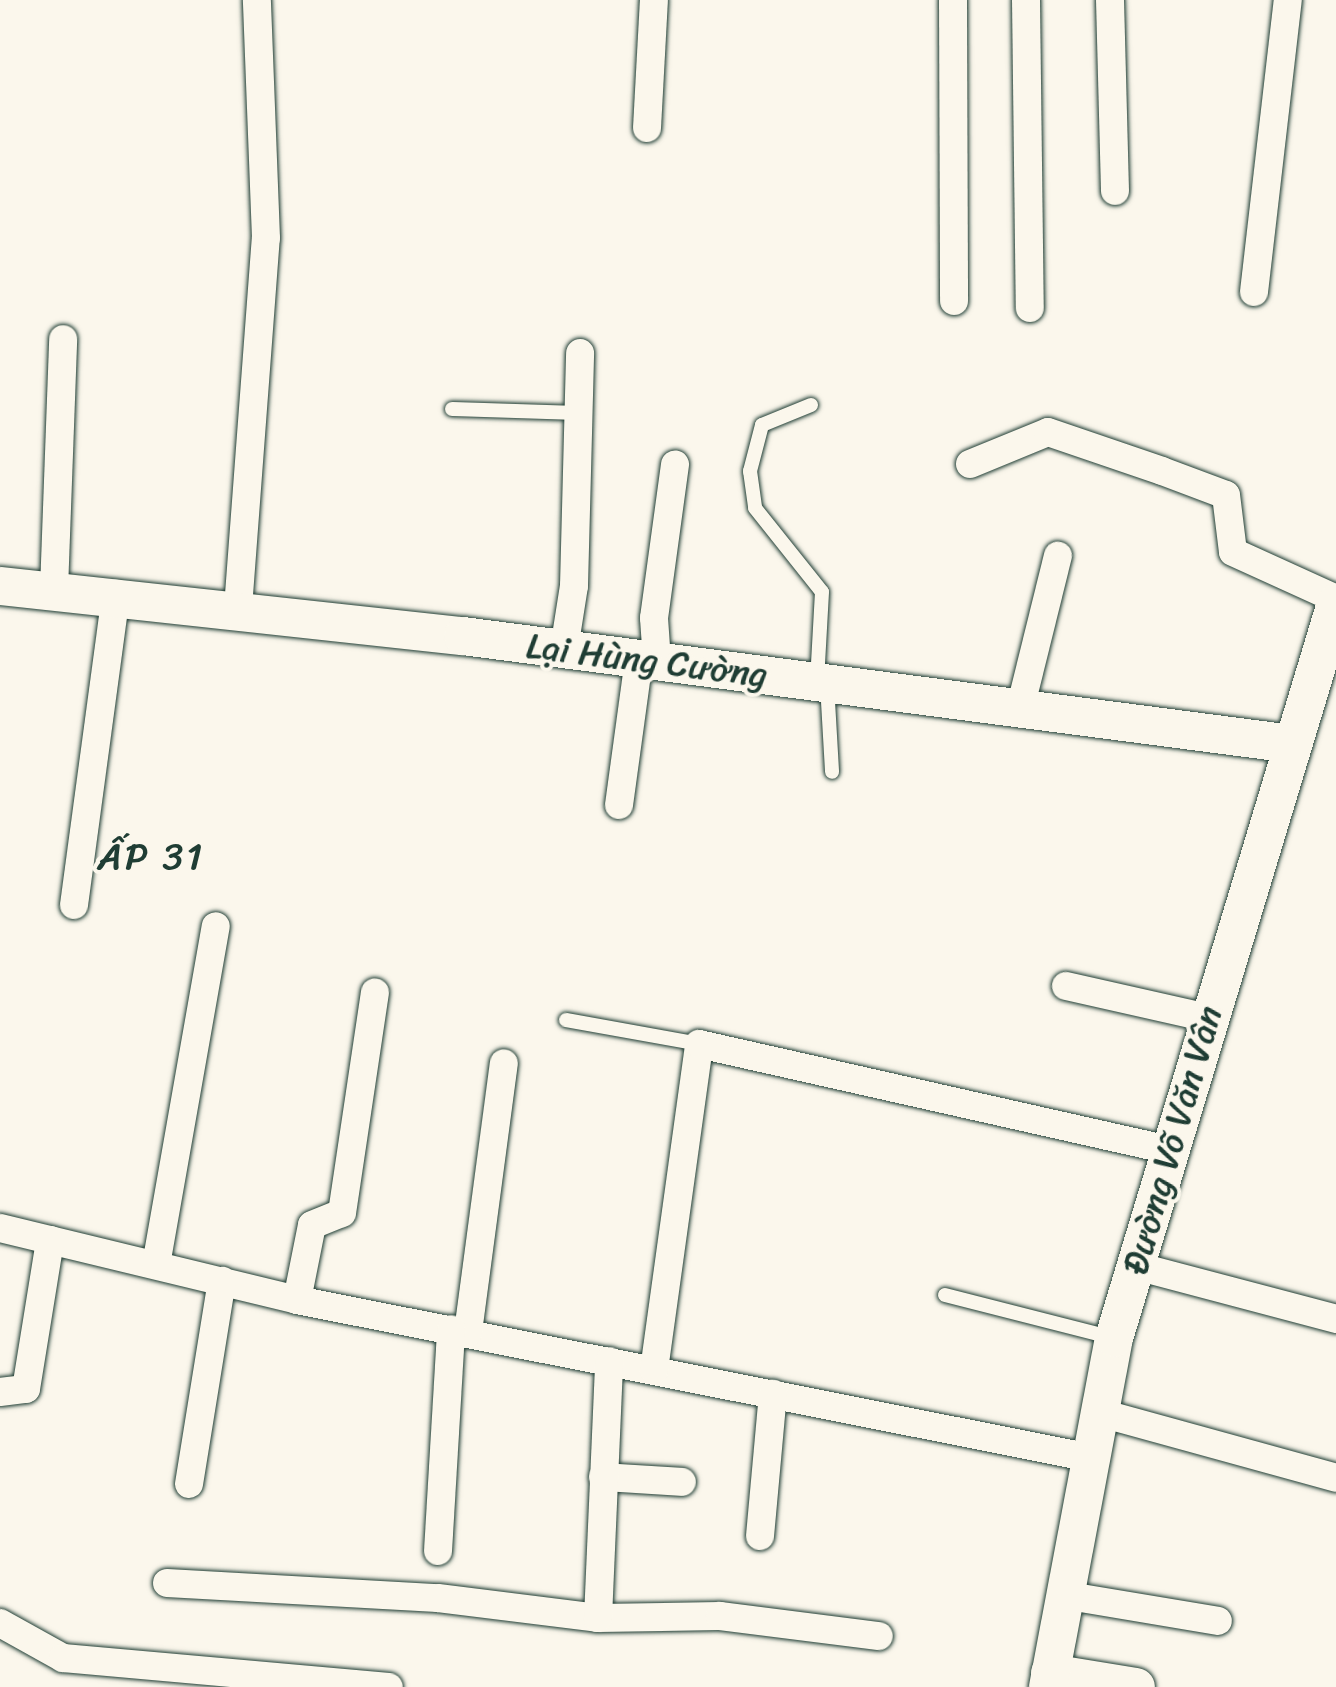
<!DOCTYPE html>
<html>
<head>
<meta charset="utf-8">
<style>
	body { margin:0 }
	#map { position:relative; width:1336px; height:1687px; overflow:hidden; background:#fbf7ec; font-family:Sriracha,sans-serif }
	div>[style] { position:absolute }
	[style*='--x'] { left:calc(var(--x)*1px); top:calc(var(--y)*1px); width:calc(var(--w)*1px); rotate:calc(var(--a)*1deg) }
	.roads { filter:drop-shadow(0 0 2px #1f3d34) drop-shadow(0 0 2px #1f3d34) }
	.lane>* { height:14px; margin:-7px; padding:0 7px; transform-origin:7px; border-radius:7px; background:#fbf7ec }
	.street>* { height:28px; margin:-14px; padding:0 14px; transform-origin:14px; border-radius:14px; background:#fbf7ec }
	.secondary>* { height:38px; margin:-19px; padding:0 19px; transform-origin:19px; border-radius:19px; background:#fbf7ec }
	span { translate:-50% -50%; white-space:nowrap; text-align:center; line-height:1.15; -webkit-text-stroke:8px #fbf7ec; paint-order:stroke }
	.street-label { font-size:35px; color:#1f3d34 }
	.neighbourhood-label { font-size:38px; color:#1f3d34; letter-spacing:2.5px }
</style>
</head>
<body>
<div id="map">
	<div class="roads">
		<div class="lane">
			<i style="--x:811;--y:405;--w:53;--a:157.8"></i>
			<i style="--x:762;--y:425;--w:48;--a:104.6"></i>
			<i style="--x:750;--y:471;--w:37;--a:82"></i>
			<i style="--x:755;--y:508;--w:107;--a:51.4"></i>
			<i style="--x:822;--y:592;--w:89;--a:93.2"></i>
			<i style="--x:452;--y:409;--w:127;--a:1.8"></i>
			<i style="--x:827;--y:684;--w:88;--a:86.7"></i>
			<i style="--x:566;--y:1020;--w:135;--a:10.2"></i>
			<i style="--x:945;--y:1295;--w:174;--a:14.3"></i>
		</div>
		<div class="street">
			<i style="--x:953;--y:0;--w:301;--a:89.8"></i>
			<i style="--x:1026;--y:0;--w:308;--a:89.3"></i>
			<i style="--x:1110;--y:0;--w:191;--a:88.5"></i>
			<i style="--x:647;--y:128;--w:128;--a:-86.9"></i>
			<i style="--x:1254;--y:292;--w:294;--a:-83.4"></i>
			<i style="--x:970;--y:464;--w:84;--a:-22.3"></i>
			<i style="--x:1048;--y:432;--w:120;--a:18.9"></i>
			<i style="--x:1162;--y:471;--w:68;--a:20.6"></i>
			<i style="--x:1226;--y:495;--w:57;--a:83"></i>
			<i style="--x:1233;--y:552;--w:113;--a:24.5"></i>
			<i style="--x:54;--y:590;--w:251;--a:-87.9"></i>
			<i style="--x:238;--y:608;--w:371;--a:-85.7"></i>
			<i style="--x:266;--y:238;--w:238;--a:-92.2"></i>
			<i style="--x:564;--y:649;--w:64;--a:-81"></i>
			<i style="--x:574;--y:586;--w:233;--a:-88.5"></i>
			<i style="--x:657;--y:661;--w:43;--a:-94"></i>
			<i style="--x:654;--y:618;--w:155;--a:-82.2"></i>
			<i style="--x:1020;--y:709;--w:158;--a:-76.1"></i>
			<i style="--x:619;--y:805;--w:147;--a:-82.2"></i>
			<i style="--x:74;--y:905;--w:314;--a:-82.3"></i>
			<i style="--x:1066;--y:986;--w:146;--a:12.7"></i>
			<i style="--x:0;--y:1228;--w:306;--a:13.6"></i>
			<i style="--x:297;--y:1300;--w:804;--a:11.25"></i>
			<i style="--x:156;--y:1265;--w:344;--a:-80"></i>
			<i style="--x:1136;--y:1266;--w:207;--a:14.8"></i>
			<i style="--x:297;--y:1300;--w:76;--a:-78.7"></i>
			<i style="--x:312;--y:1225;--w:32;--a:-22"></i>
			<i style="--x:342;--y:1213;--w:223;--a:-81.5"></i>
			<i style="--x:468;--y:1332;--w:271;--a:-82.4"></i>
			<i style="--x:654;--y:1370;--w:329;--a:-82.1"></i>
			<i style="--x:699;--y:1044;--w:487;--a:12.7"></i>
			<i style="--x:0;--y:1392;--w:26;--a:-7"></i>
			<i style="--x:26;--y:1389;--w:151;--a:-80.8"></i>
			<i style="--x:1097;--y:1412;--w:248;--a:15.4"></i>
			<i style="--x:603;--y:1477;--w:79;--a:3.6"></i>
			<i style="--x:189;--y:1484;--w:206;--a:-80.8"></i>
			<i style="--x:760;--y:1536;--w:143;--a:-84.8"></i>
			<i style="--x:438;--y:1551;--w:222;--a:-86.6"></i>
			<i style="--x:167;--y:1583;--w:271;--a:3.2"></i>
			<i style="--x:438;--y:1598;--w:161;--a:7.1"></i>
			<i style="--x:598;--y:1618;--w:122;--a:-0.9"></i>
			<i style="--x:720;--y:1616;--w:160;--a:7.2"></i>
			<i style="--x:1063;--y:1595;--w:157;--a:9.5"></i>
			<i style="--x:598;--y:1618;--w:257;--a:-87.5"></i>
			<i style="--x:0;--y:1623;--w:72;--a:29.1"></i>
			<i style="--x:63;--y:1658;--w:327;--a:5.1"></i>
		</div>
		<div class="secondary">
			<i style="--x:0;--y:586;--w:466;--a:6.2"></i>
			<i style="--x:463;--y:636;--w:836;--a:7.42"></i>
			<i style="--x:1050;--y:1673;--w:87;--a:9.2"></i>
			<i style="--x:1048;--y:1687;--w:355;--a:-79.3"></i>
			<i style="--x:1114;--y:1338;--w:768;--a:-73.19"></i>
		</div>
	</div>
	<div class="street-label">
		<span style="left:647px;top:660px;rotate:7deg">Lại Hùng Cường</span>
		<span style="left:1172px;top:1140px;rotate:-74deg">Đường Võ Văn Vân</span>
	</div>
	<div class="neighbourhood-label">
		<span style="left:151px;top:857px">ẤP 31</span>
	</div>
</div>
</body>
</html>
